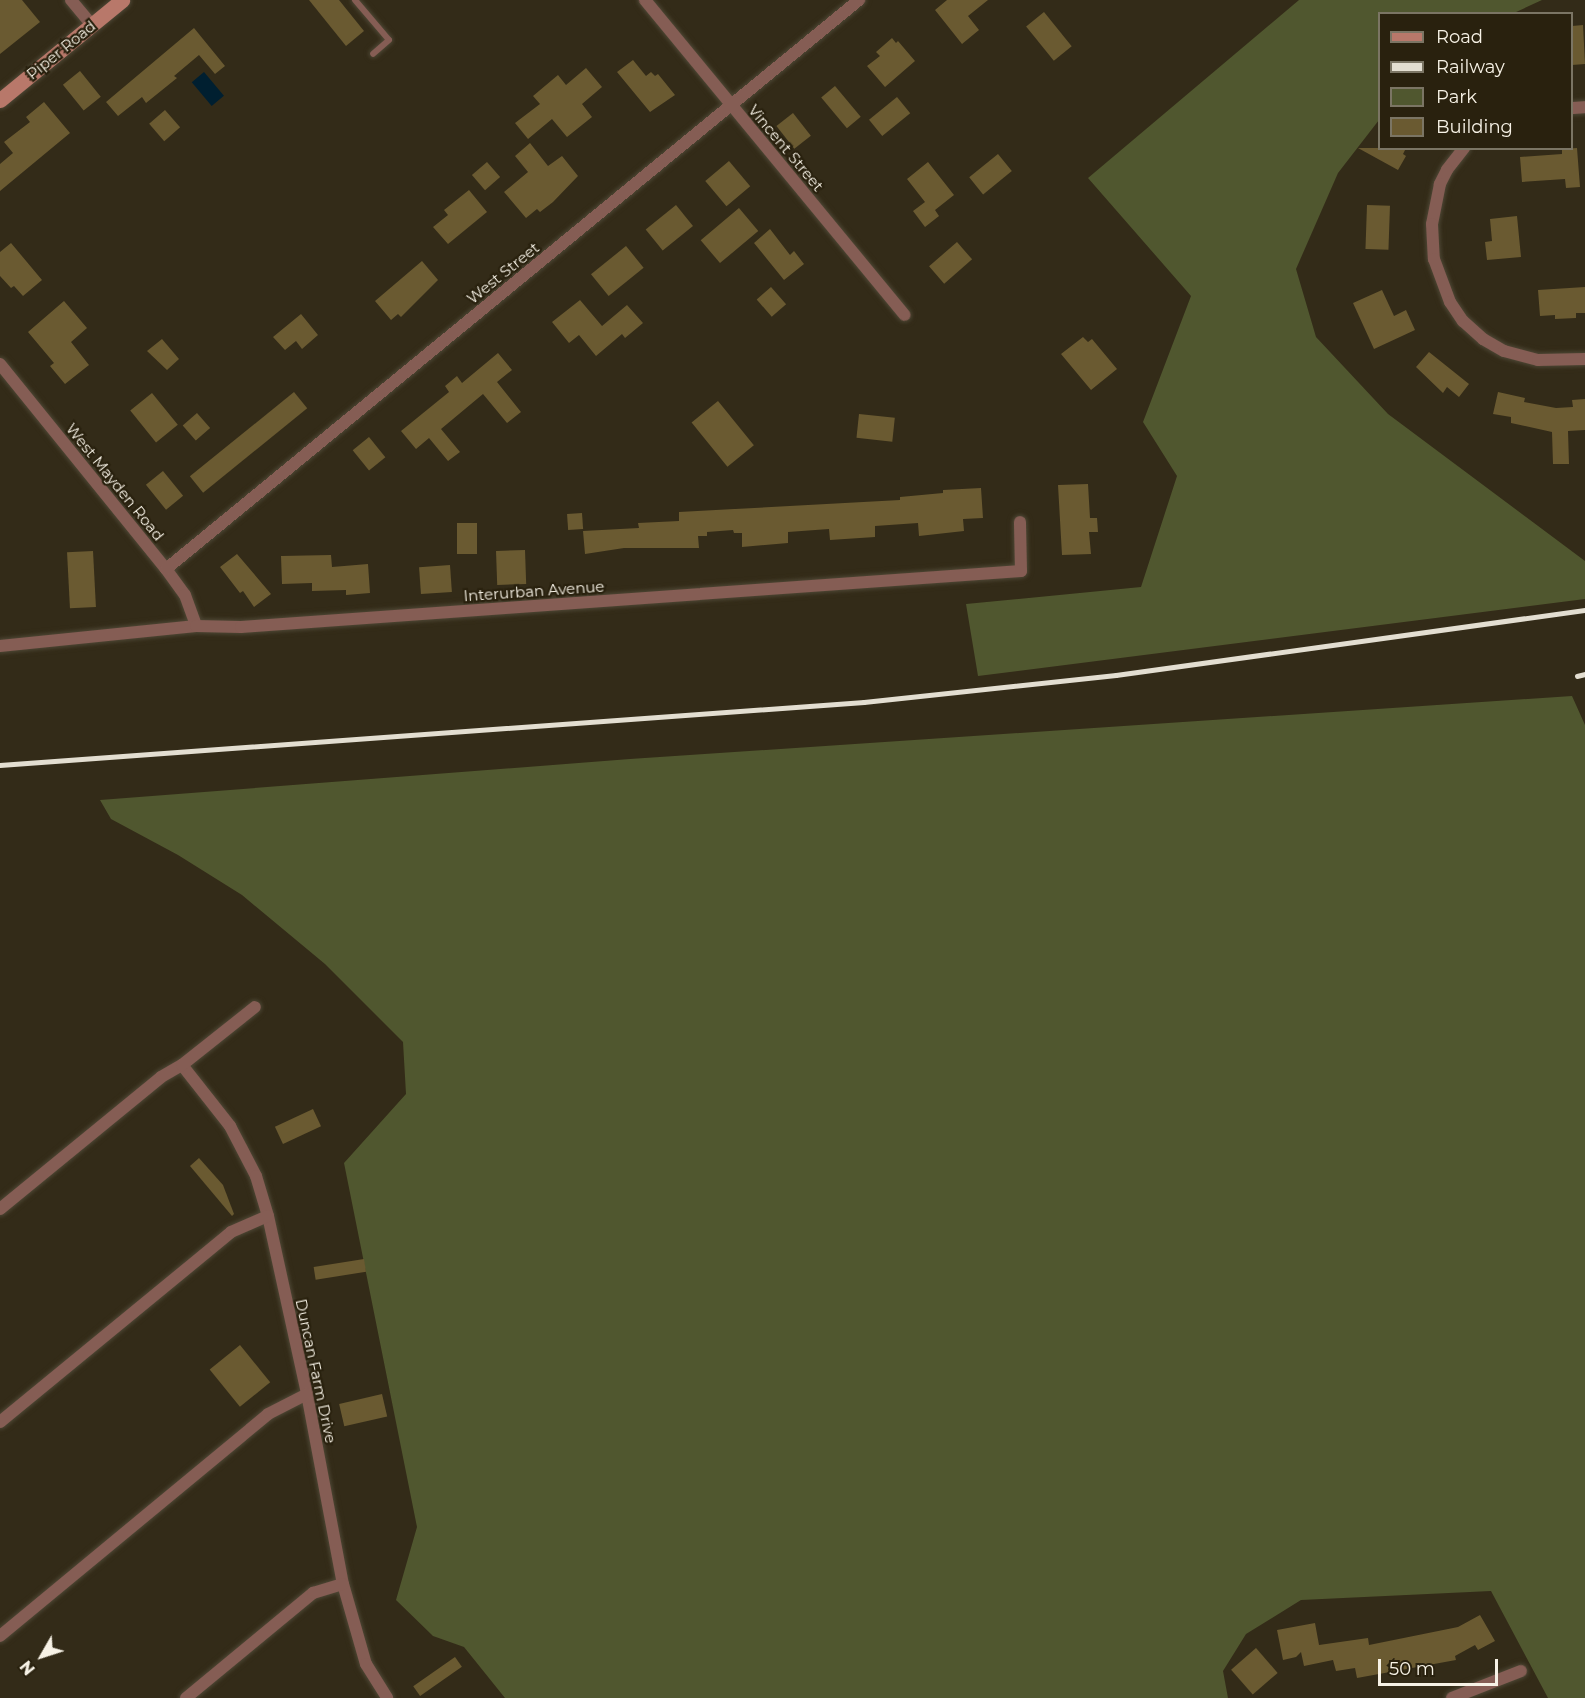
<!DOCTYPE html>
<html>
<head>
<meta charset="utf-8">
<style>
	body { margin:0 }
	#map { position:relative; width:1585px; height:1698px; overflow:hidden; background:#332b18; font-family:Montserrat,sans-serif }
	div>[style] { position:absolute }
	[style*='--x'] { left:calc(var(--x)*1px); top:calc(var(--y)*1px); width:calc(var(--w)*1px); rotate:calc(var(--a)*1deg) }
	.green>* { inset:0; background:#50572f }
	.water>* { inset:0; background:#001f30; transform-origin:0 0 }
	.building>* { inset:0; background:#6a5a31; transform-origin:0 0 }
	.roads { filter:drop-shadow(0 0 2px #4e4735) drop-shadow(0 0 2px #4e4735) }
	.lane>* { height:6px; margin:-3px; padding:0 3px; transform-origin:3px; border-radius:3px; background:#855d54 }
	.street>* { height:12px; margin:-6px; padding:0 6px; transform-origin:6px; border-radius:6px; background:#855d54 }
	.secondary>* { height:15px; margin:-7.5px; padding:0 7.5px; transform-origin:7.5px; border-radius:7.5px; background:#b8786a }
	.rail>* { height:4.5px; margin:-2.25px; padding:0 2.25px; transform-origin:2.25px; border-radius:2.25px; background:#e3ded1 }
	span { translate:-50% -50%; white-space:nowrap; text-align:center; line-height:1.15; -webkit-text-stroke:4.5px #29210e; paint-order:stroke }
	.street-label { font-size:15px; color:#f7f2e6 }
	.legend { position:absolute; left:1378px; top:12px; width:195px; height:138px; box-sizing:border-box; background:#29210e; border:2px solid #7b7564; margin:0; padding:8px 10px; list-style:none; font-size:18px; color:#f7f2e6 }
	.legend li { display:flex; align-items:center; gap:12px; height:30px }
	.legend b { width:30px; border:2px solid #7b7564 }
	.north { position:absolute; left:12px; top:1626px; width:60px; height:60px; -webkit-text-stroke:4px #29210e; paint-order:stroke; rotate:231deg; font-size:16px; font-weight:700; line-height:24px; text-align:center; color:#f7f2e6 }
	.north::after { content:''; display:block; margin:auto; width:21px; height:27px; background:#f7f2e6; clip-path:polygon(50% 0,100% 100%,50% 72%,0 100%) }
	.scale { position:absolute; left:1378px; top:1659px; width:120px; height:27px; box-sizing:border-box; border:3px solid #f7f2e6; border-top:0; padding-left:8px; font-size:18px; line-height:21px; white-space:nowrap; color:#f7f2e6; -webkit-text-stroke:4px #29210e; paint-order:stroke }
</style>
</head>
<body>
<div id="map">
	<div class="green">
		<i style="clip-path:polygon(1299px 0,1542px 0,1514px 13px,1380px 14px,1379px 120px,1338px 173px,1296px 269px,1316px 337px,1388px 414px,1585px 561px,1585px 599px,978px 676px,966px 604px,1141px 587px,1177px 476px,1143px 422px,1191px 296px,1088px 178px)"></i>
		<i style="clip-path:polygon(1572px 696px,1585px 725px,1585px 1698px,1548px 1698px,1491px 1591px,1301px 1600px,1246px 1634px,1223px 1671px,1228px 1698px,505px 1698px,464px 1647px,433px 1636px,396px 1600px,417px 1527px,344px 1163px,406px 1094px,403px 1042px,325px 964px,242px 895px,178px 855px,111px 819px,100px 800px,630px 759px)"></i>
	</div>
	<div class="water">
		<i style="left:204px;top:72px;width:31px;height:16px;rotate:50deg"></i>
	</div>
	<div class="building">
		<i style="clip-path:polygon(0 0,22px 0,40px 22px,0 54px)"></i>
		<i style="clip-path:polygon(309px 0,339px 0,364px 31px,346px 46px)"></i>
		<i style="clip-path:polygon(947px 0,988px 0,968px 16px,979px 30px,962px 44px,935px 10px)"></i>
		<i style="left:1044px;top:12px;width:44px;height:23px;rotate:51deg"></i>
		<i style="clip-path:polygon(1583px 25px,1585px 64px,1572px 65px,1572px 26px)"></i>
		<i style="clip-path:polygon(194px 28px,225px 66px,215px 74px,199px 55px,174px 76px,177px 78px,146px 103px,142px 97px,118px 116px,106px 102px)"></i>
		<i style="clip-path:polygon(892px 38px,896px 43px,898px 41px,915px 61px,885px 87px,867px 66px,880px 56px,876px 52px)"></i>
		<i style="clip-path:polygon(633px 60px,646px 76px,651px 72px,655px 76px,658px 74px,675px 95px,650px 112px,617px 72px)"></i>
		<i style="clip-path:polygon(586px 68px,602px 87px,582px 104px,592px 117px,567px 137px,552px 119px,528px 139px,515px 123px,540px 104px,533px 96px,558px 75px,566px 85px)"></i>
		<i style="left:80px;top:71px;width:33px;height:22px;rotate:51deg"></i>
		<i style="left:835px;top:86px;width:40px;height:18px;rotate:50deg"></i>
		<i style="left:897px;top:97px;width:21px;height:36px;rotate:51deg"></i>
		<i style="clip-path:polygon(44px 102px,70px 133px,0 191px,0 164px,13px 153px,4px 142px,30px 122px,26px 117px)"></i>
		<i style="left:165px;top:110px;width:23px;height:21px;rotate:49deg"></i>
		<i style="left:793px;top:113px;width:29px;height:21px;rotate:52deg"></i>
		<i style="clip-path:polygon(530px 143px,548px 166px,562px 156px,578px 176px,553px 202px,540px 212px,537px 209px,526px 218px,504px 192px,528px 172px,515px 156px)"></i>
		<i style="clip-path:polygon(1358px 148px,1406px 148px,1403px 154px,1406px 156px,1398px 170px)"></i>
		<i style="clip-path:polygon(1577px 148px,1580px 187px,1566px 188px,1565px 179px,1522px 182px,1520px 157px,1562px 154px,1562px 149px)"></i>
		<i style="left:998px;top:154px;width:22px;height:37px;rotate:51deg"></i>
		<i style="left:729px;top:161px;width:33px;height:31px;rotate:50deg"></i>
		<i style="left:487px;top:162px;width:20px;height:20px;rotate:49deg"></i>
		<i style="clip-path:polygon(928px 162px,954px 195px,935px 210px,939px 216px,925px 227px,913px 211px,925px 202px,907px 179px)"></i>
		<i style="clip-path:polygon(469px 190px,487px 212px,448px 244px,433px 227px,448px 215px,444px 210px)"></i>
		<i style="left:676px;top:205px;width:27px;height:39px;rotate:51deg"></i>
		<i style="left:1367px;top:205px;width:23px;height:44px;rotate:2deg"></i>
		<i style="left:739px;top:208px;width:30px;height:50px;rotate:50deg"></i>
		<i style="clip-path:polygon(1517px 216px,1521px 257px,1487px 260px,1485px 242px,1492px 241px,1490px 219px)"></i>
		<i style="clip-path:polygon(770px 229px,790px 255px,794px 251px,804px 264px,784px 280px,754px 243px)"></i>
		<i style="left:957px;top:242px;width:23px;height:37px;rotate:49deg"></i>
		<i style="clip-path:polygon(11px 243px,42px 280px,23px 296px,14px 286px,11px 288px,0 276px,0 252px)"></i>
		<i style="left:626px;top:246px;width:28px;height:45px;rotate:51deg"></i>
		<i style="clip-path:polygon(422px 261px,438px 280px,401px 317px,398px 314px,391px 320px,375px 301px)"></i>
		<i style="left:771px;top:287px;width:23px;height:19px;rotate:49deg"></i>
		<i style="clip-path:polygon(1585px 287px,1585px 313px,1576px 313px,1576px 318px,1555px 319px,1555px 315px,1540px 316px,1538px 290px)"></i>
		<i style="clip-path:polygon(1382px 290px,1394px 316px,1406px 310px,1415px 330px,1374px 349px,1353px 303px)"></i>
		<i style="clip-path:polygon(580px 300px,602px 326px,627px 305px,643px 323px,625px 338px,622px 334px,596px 356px,579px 335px,569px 343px,552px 322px)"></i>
		<i style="clip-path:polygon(64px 301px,87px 328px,71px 342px,89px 365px,65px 384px,50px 366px,54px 363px,28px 332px)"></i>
		<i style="clip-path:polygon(301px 314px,318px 335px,302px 349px,296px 341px,285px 350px,273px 337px)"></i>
		<i style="clip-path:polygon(1083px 337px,1088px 342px,1092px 339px,1117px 369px,1091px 390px,1061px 354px)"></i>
		<i style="clip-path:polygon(162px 339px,179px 359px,167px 370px,147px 351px)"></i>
		<i style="clip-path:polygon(1429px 352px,1469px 384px,1459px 397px,1447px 387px,1443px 393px,1416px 367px)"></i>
		<i style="clip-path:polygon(498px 353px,512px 370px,497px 382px,521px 412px,507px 423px,483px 394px,441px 429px,460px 452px,448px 461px,429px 438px,416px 449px,401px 431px,449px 392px,445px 386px,457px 376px,462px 383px)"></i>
		<i style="left:294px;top:392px;width:21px;height:134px;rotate:51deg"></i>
		<i style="clip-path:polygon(1498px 392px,1525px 398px,1524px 402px,1556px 408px,1573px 407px,1572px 400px,1585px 399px,1585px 430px,1568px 431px,1569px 464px,1553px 464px,1552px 432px,1511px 423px,1511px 417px,1493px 414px)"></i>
		<i style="left:152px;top:393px;width:41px;height:28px;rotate:51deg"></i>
		<i style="left:718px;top:401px;width:57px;height:34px;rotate:51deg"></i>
		<i style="left:197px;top:413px;width:20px;height:19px;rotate:49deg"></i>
		<i style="left:859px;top:414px;width:36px;height:24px;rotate:6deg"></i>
		<i style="left:369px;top:437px;width:26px;height:21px;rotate:51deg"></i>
		<i style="left:163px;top:471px;width:32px;height:22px;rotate:51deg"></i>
		<i style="clip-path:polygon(1088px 484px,1090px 518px,1097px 518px,1098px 532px,1089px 532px,1091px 554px,1062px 555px,1058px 485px)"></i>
		<i style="clip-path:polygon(981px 488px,983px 518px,963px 519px,964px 531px,919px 536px,918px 523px,875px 526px,875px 537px,830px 540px,829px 529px,788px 532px,788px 543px,742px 547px,742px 533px,734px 533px,733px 530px,707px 532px,707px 536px,698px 536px,699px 548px,624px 548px,585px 554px,583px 531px,639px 528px,638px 523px,679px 521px,679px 512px,900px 500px,900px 497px,943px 493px,943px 490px)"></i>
		<i style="left:582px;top:513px;width:16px;height:15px;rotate:86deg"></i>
		<i style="left:457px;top:523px;width:20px;height:31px"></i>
		<i style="left:525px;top:550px;width:34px;height:29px;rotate:88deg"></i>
		<i style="left:93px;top:551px;width:56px;height:26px;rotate:87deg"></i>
		<i style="clip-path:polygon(237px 554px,271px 594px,254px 607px,243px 591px,240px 593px,220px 567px)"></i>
		<i style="clip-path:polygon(331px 555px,332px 567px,368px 564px,370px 593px,346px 595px,346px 590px,312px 591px,312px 583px,282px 584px,281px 556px)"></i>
		<i style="left:450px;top:565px;width:27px;height:31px;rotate:86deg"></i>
		<i style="left:313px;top:1109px;width:19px;height:42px;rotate:65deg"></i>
		<i style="clip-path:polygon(199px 1158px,223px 1185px,234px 1214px,232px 1216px,190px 1166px)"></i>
		<i style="left:364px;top:1259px;width:13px;height:51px;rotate:81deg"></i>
		<i style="left:240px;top:1345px;width:48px;height:39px;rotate:51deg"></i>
		<i style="left:382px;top:1394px;width:23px;height:44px;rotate:77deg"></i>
		<i style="clip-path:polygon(1480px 1615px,1495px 1641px,1478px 1650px,1475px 1645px,1455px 1656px,1456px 1660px,1357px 1678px,1355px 1668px,1336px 1671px,1333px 1660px,1304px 1666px,1301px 1652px,1296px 1657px,1283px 1660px,1277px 1630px,1315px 1623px,1319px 1645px,1368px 1638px,1369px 1645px,1458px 1627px)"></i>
		<i style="left:1256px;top:1648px;width:33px;height:33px;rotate:49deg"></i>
		<i style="left:455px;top:1657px;width:12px;height:51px;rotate:55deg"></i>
	</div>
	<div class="roads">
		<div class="lane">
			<i style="--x:355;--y:0;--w:52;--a:49.6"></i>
			<i style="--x:389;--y:40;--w:21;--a:139"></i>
		</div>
		<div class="street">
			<i style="--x:71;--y:0;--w:33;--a:50"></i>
			<i style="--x:645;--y:0;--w:408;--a:50.5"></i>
			<i style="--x:1572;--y:108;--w:13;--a:-4"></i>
			<i style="--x:1464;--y:148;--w:28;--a:128"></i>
			<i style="--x:1447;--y:170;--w:16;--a:117"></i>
			<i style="--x:1440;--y:184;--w:41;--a:101.3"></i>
			<i style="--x:1432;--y:224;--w:35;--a:87"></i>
			<i style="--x:1434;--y:259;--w:46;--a:69.6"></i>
			<i style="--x:1450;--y:302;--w:23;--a:56"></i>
			<i style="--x:1463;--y:321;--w:27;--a:42"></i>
			<i style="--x:1483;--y:339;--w:24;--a:30"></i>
			<i style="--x:1504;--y:351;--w:35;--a:15"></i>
			<i style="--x:1538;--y:360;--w:47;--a:-1.2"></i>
			<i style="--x:0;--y:364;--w:264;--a:51"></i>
			<i style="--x:166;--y:569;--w:32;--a:54"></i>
			<i style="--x:185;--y:595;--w:33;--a:70"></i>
			<i style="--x:166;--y:569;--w:897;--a:-39.39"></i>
			<i style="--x:0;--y:646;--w:197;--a:-5.8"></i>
			<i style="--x:196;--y:626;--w:45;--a:1.3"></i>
			<i style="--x:241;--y:627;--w:782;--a:-4.11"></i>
			<i style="--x:1021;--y:571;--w:49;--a:-91.2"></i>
			<i style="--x:182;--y:1065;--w:78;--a:51.8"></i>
			<i style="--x:230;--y:1126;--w:56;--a:62.5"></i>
			<i style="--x:256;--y:1176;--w:42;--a:73.3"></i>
			<i style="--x:268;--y:1216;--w:182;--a:77.6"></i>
			<i style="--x:307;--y:1394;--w:193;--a:79.3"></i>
			<i style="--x:343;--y:1584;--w:83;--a:74"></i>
			<i style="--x:366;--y:1664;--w:40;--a:58"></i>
			<i style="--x:0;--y:1209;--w:208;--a:-39.3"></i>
			<i style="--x:161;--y:1077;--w:24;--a:-30"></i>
			<i style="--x:182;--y:1065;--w:93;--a:-38.5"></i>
			<i style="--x:0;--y:1422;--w:299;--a:-39.4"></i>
			<i style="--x:231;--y:1232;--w:40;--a:-23.4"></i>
			<i style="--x:0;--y:1636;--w:348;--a:-39.6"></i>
			<i style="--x:268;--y:1414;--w:44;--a:-27.1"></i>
			<i style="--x:186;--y:1698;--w:165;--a:-39.6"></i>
			<i style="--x:313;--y:1593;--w:31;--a:-17"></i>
			<i style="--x:1452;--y:1698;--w:74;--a:-21.4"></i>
		</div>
		<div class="secondary">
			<i style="--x:0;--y:100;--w:158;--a:-39.3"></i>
		</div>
	</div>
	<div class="rail">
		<i style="--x:1577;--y:676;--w:8;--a:-14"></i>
		<i style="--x:0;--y:765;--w:866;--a:-4.17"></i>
		<i style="--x:864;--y:702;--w:253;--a:-6.1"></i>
		<i style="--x:1116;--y:675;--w:473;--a:-7.9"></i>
	</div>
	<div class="street-label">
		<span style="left:61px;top:50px;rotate:-39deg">Piper Road</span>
		<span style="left:786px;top:148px;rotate:50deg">Vincent Street</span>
		<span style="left:503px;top:273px;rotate:-39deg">West Street</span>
		<span style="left:115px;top:482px;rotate:51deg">West Mayden Road</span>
		<span style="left:534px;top:591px;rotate:-4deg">Interurban Avenue</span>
		<span style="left:316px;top:1371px;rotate:78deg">Duncan Farm Drive</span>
	</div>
	<ul class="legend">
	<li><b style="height:8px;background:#b8786a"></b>Road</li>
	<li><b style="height:8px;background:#e3ded1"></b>Railway</li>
	<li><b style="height:16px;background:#50572f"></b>Park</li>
	<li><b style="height:16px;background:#6a5a31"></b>Building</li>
	</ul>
	<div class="north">N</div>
	<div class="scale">50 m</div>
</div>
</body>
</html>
